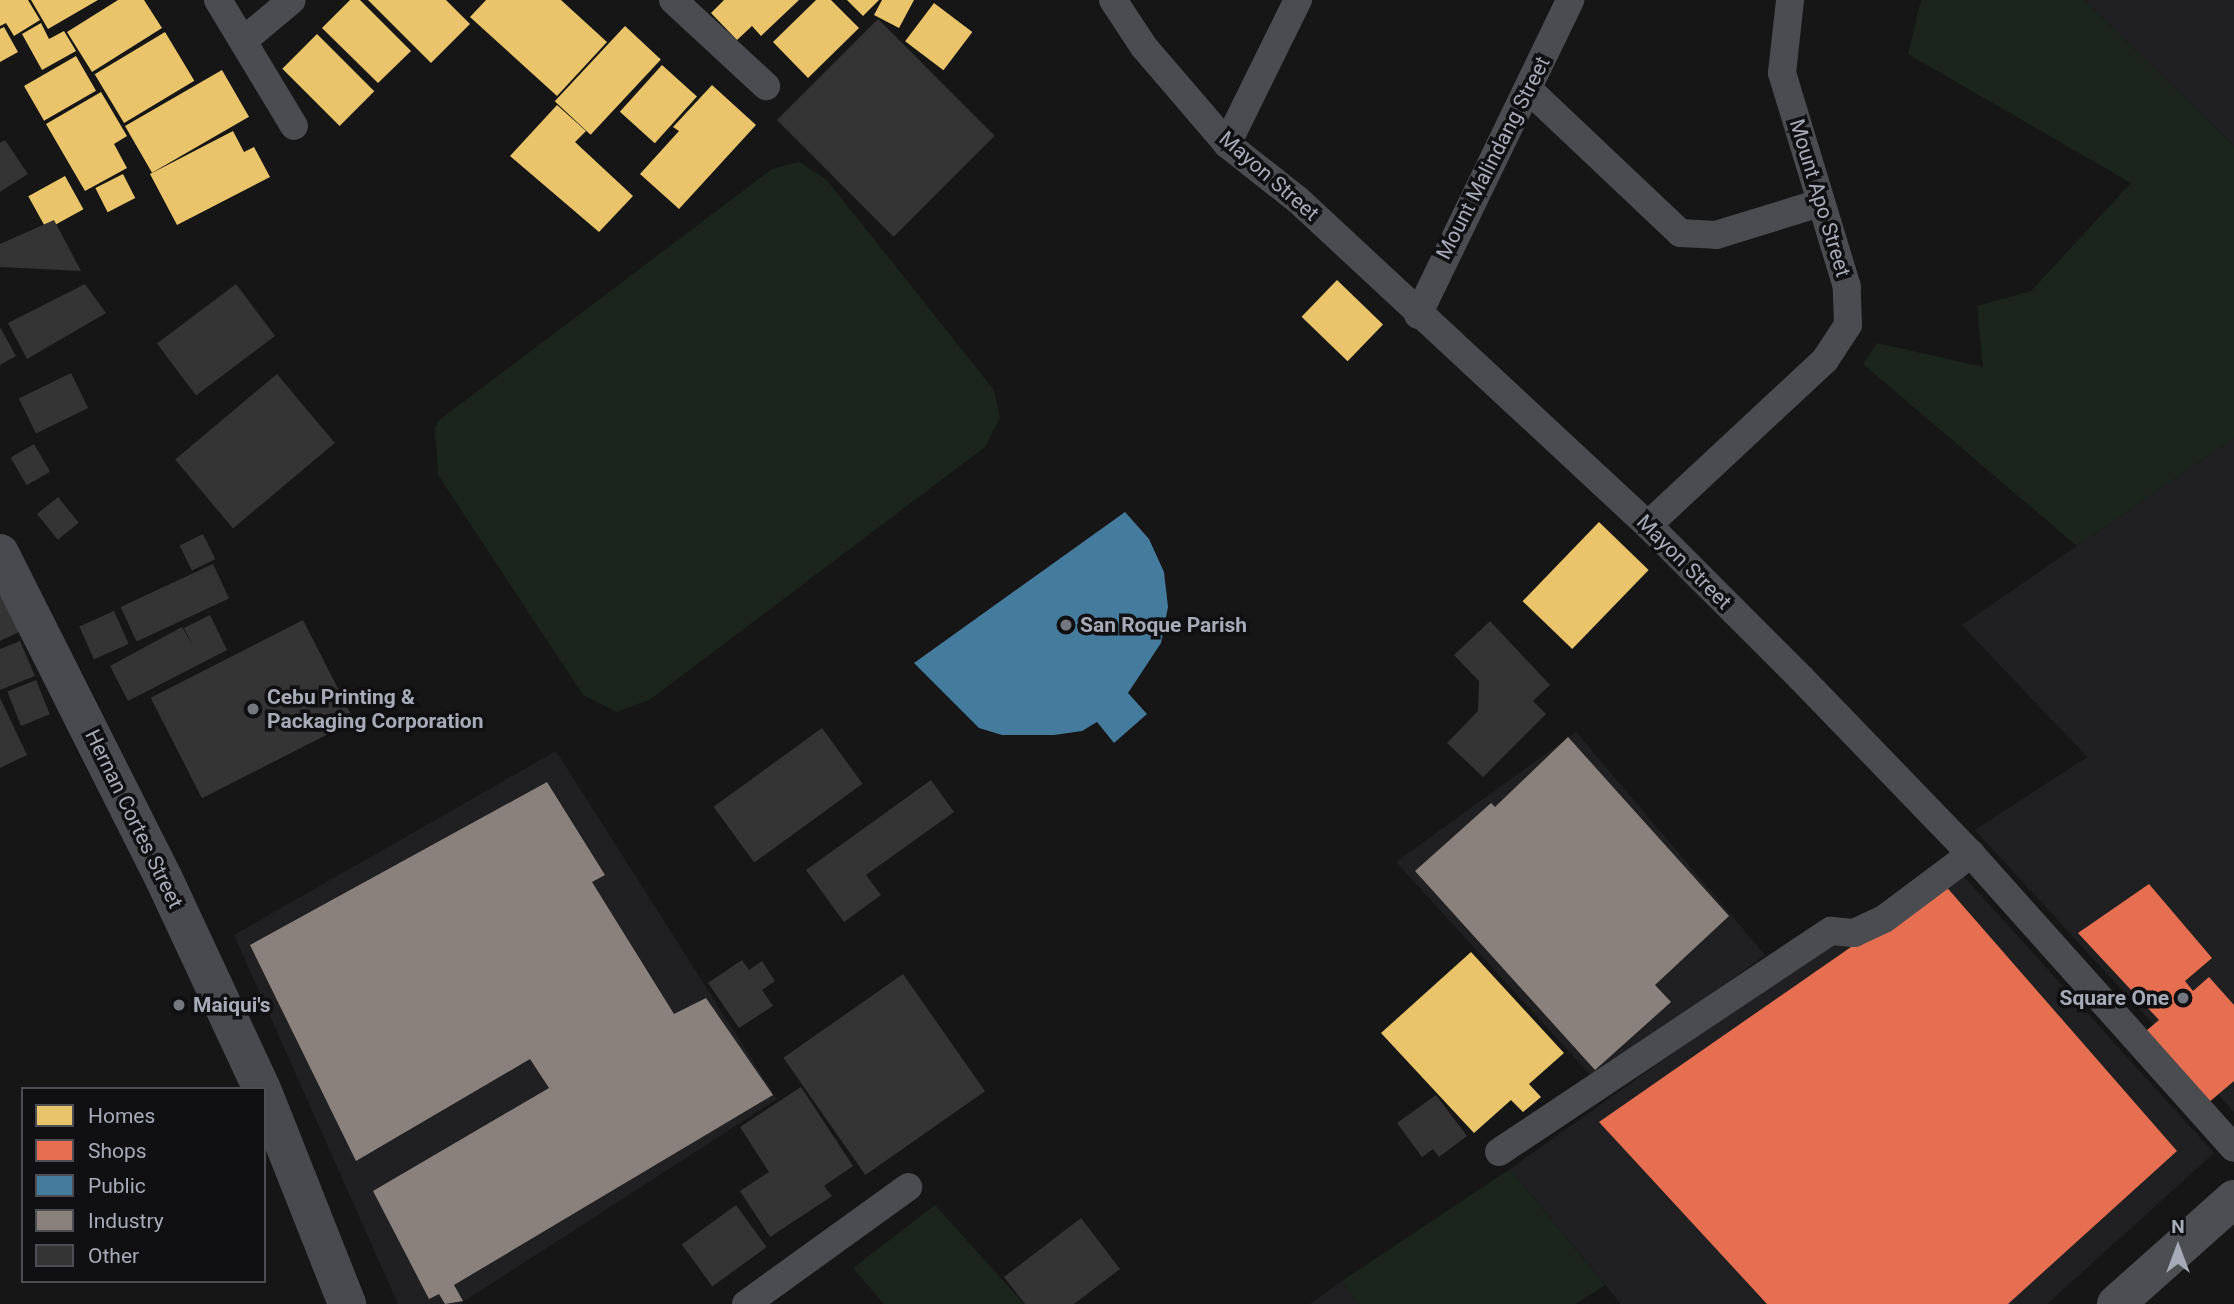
<!DOCTYPE html>
<html>
<head>
<meta charset="utf-8">
<style>
	body { margin:0 }
	#map { position:relative; width:2234px; height:1304px; overflow:hidden; background:#161616; font-family:Roboto,sans-serif }
	div>[style] { position:absolute }
	[style*='--x'] { left:calc(var(--x)*1px); top:calc(var(--y)*1px); width:calc(var(--w)*1px); rotate:calc(var(--a)*1deg) }
	.built>* { inset:0; background:#202022 }
	.green>* { inset:0; background:#1c241e }
	.homes>* { inset:0; background:#e9c46a; transform-origin:0 0 }
	.shops>* { inset:0; background:#e76f51 }
	.public>* { inset:0; background:#457b9d }
	.industry>* { inset:0; background:#8a817c }
	.building>* { inset:0; background:#343435; transform-origin:0 0 }
	.minor>* { height:28px; margin:-14px; padding:0 14px; transform-origin:14px; border-radius:14px; background:#4a4c4f }
	.secondary>* { height:38px; margin:-19px; padding:0 19px; transform-origin:19px; border-radius:19px; background:#494a4e }
	.primary>* { height:38px; margin:-19px; padding:0 19px; transform-origin:19px; border-radius:19px; background:#4d4e51 }
	.dots>* { width:19px; height:19px; translate:-50% -50%; box-sizing:border-box; border:4px solid #101012; border-radius:50% }
	span { translate:-50% -50%; white-space:nowrap; text-align:center; line-height:1.15; -webkit-text-stroke:7px #101012; paint-order:stroke }
	.street-label { font-size:21px; color:#a7abb8 }
	.poi-label { font-size:21px; color:#a7abb8; font-weight:700 }
	.left { translate:0 -50%; text-align:left }
	.right { translate:-100% -50%; text-align:right }
	.legend { position:absolute; left:21px; top:1087px; width:245px; height:196px; box-sizing:border-box; background:#101012; border:2px solid #4c4e54; margin:0; padding:9px 12px; list-style:none; font-size:21px; color:#a7abb8 }
	.legend li { display:flex; align-items:center; gap:14px; height:35px }
	.legend b { width:35px; border:2px solid #4c4e54 }
	.north { position:absolute; left:2143px; top:1213px; width:70px; height:70px; -webkit-text-stroke:5px #101012; paint-order:stroke; rotate:0deg; font-size:19px; font-weight:700; line-height:28px; text-align:center; color:#a7abb8 }
	.north::after { content:''; display:block; margin:auto; width:24px; height:32px; background:#a7abb8; clip-path:polygon(50% 0,100% 100%,50% 72%,0 100%) }
</style>
</head>
<body>
<div id="map">
	<div class="built">
		<i style="clip-path:polygon(2084px 0,2234px 0,2234px 146px)"></i>
		<i style="clip-path:polygon(2234px 438px,2234px 1112px,1975px 830px,2087px 757px,1962px 625px)"></i>
		<i style="clip-path:polygon(1576px 732px,1765px 955px,1595px 1080px,1396px 862px)"></i>
		<i style="clip-path:polygon(556px 751px,777px 1099px,460px 1304px,398px 1304px,234px 935px)"></i>
		<i style="clip-path:polygon(1947px 858px,2214px 1153px,2047px 1304px,1621px 1304px,1510px 1169px)"></i>
		<i style="clip-path:polygon(1342px 1281px,1359px 1304px,1310px 1304px)"></i>
	</div>
	<div class="green">
		<i style="clip-path:polygon(1921px 0,2084px 0,2234px 146px,2234px 438px,2077px 546px,1863px 364px,1877px 343px,1983px 367px,1977px 306px,2031px 291px,2131px 183px,1908px 54px)"></i>
		<i style="clip-path:polygon(799px 162px,826px 179px,994px 390px,1000px 418px,985px 447px,651px 699px,617px 712px,583px 695px,438px 475px,435px 428px,438px 421px,772px 169px)"></i>
		<i style="clip-path:polygon(1510px 1169px,1605px 1285px,1576px 1304px,1359px 1304px,1342px 1281px)"></i>
		<i style="clip-path:polygon(935px 1205px,1024px 1304px,884px 1304px,853px 1268px)"></i>
	</div>
	<div class="homes">
		<i style="clip-path:polygon(0 0,28px 0,40px 20px,14px 36px,6px 23px,0 26px)"></i>
		<i style="clip-path:polygon(31px 0,98px 0,48px 29px)"></i>
		<i style="clip-path:polygon(118px 0,144px 0,162px 28px,92px 72px,67px 32px)"></i>
		<i style="clip-path:polygon(350px 0,360px 0,411px 51px,378px 83px,322px 28px)"></i>
		<i style="clip-path:polygon(368px 0,446px 0,470px 24px,431px 63px)"></i>
		<i style="clip-path:polygon(486px 0,561px 0,607px 42px,557px 96px,470px 17px)"></i>
		<i style="clip-path:polygon(724px 0,799px 0,761px 36px,752px 26px,737px 40px,711px 13px)"></i>
		<i style="clip-path:polygon(816px 0,831px 0,859px 28px,808px 78px,773px 42px)"></i>
		<i style="clip-path:polygon(847px 0,879px 0,863px 16px)"></i>
		<i style="clip-path:polygon(882px 0,914px 0,899px 28px,874px 15px)"></i>
		<i style="left:934px;top:3px;width:48px;height:48px;rotate:37deg"></i>
		<i style="clip-path:polygon(41px 23px,49px 39px,64px 31px,76px 51px,42px 70px,22px 34px)"></i>
		<i style="left:625px;top:26px;width:49px;height:103px;rotate:43deg"></i>
		<i style="clip-path:polygon(4px 27px,18px 52px,0 62px,0 29px)"></i>
		<i style="left:165px;top:32px;width:57px;height:82px;rotate:59deg"></i>
		<i style="left:317px;top:34px;width:81px;height:49px;rotate:45deg"></i>
		<i style="left:76px;top:56px;width:40px;height:60px;rotate:60deg"></i>
		<i style="left:662px;top:65px;width:47px;height:63px;rotate:42deg"></i>
		<i style="left:222px;top:70px;width:54px;height:112px;rotate:60deg"></i>
		<i style="clip-path:polygon(712px 85px,756px 125px,679px 209px,640px 174px,679px 131px,673px 127px)"></i>
		<i style="clip-path:polygon(101px 92px,127px 136px,114px 144px,127px 168px,85px 191px,46px 124px)"></i>
		<i style="clip-path:polygon(557px 105px,586px 131px,575px 142px,633px 196px,599px 232px,510px 156px)"></i>
		<i style="clip-path:polygon(233px 131px,244px 152px,254px 147px,270px 177px,177px 225px,150px 174px)"></i>
		<i style="left:123px;top:174px;width:27px;height:31px;rotate:63deg"></i>
		<i style="left:65px;top:176px;width:38px;height:42px;rotate:61deg"></i>
		<i style="left:1337px;top:280px;width:64px;height:51px;rotate:44deg"></i>
		<i style="left:1599px;top:522px;width:69px;height:110px;rotate:44deg"></i>
		<i style="clip-path:polygon(1471px 952px,1564px 1053px,1529px 1084px,1541px 1097px,1523px 1112px,1511px 1100px,1474px 1133px,1381px 1033px)"></i>
	</div>
	<div class="shops">
		<i style="clip-path:polygon(1943px 883px,2177px 1151px,2008px 1304px,1767px 1304px,1599px 1122px)"></i>
		<i style="clip-path:polygon(2149px 884px,2212px 958px,2185px 981px,2193px 991px,2209px 977px,2234px 1005px,2234px 1081px,2208px 1103px,2146px 1031px,2159px 1020px,2078px 933px)"></i>
	</div>
	<div class="public">
		<i style="clip-path:polygon(1125px 512px,1149px 539px,1164px 572px,1168px 607px,1161px 643px,1128px 693px,1147px 714px,1114px 743px,1097px 722px,1082px 731px,1054px 735px,1002px 735px,979px 728px,914px 663px)"></i>
	</div>
	<div class="industry">
		<i style="clip-path:polygon(1568px 737px,1729px 916px,1655px 985px,1671px 1002px,1595px 1070px,1415px 871px,1491px 803px,1495px 807px)"></i>
		<i style="clip-path:polygon(547px 782px,605px 875px,592px 882px,674px 1014px,706px 998px,773px 1095px,454px 1285px,463px 1301px,445px 1304px,439px 1294px,429px 1299px,373px 1191px,549px 1088px,530px 1059px,356px 1161px,250px 945px)"></i>
	</div>
	<div class="building">
		<i style="left:878px;top:19px;width:165px;height:143px;rotate:45deg"></i>
		<i style="clip-path:polygon(5px 140px,28px 174px,0 192px,0 143px)"></i>
		<i style="clip-path:polygon(54px 220px,81px 271px,0 267px,0 244px)"></i>
		<i style="clip-path:polygon(85px 284px,106px 313px,27px 359px,8px 323px)"></i>
		<i style="left:236px;top:284px;width:65px;height:99px;rotate:53deg"></i>
		<i style="clip-path:polygon(0 327px,16px 356px,0 365px)"></i>
		<i style="left:71px;top:373px;width:39px;height:58px;rotate:64deg"></i>
		<i style="left:277px;top:374px;width:90px;height:133px;rotate:50deg"></i>
		<i style="left:34px;top:444px;width:32px;height:27px;rotate:60deg"></i>
		<i style="left:58px;top:497px;width:33px;height:27px;rotate:51deg"></i>
		<i style="left:203px;top:534px;width:28px;height:26px;rotate:64deg"></i>
		<i style="left:213px;top:564px;width:38px;height:102px;rotate:65deg"></i>
		<i style="clip-path:polygon(0 592px,21px 631px,0 641px)"></i>
		<i style="left:114px;top:611px;width:36px;height:38px;rotate:66deg"></i>
		<i style="clip-path:polygon(210px 615px,227px 650px,128px 701px,110px 666px,182px 627px,193px 646px,184px 628px)"></i>
		<i style="left:303px;top:620px;width:113px;height:171px;rotate:63deg"></i>
		<i style="clip-path:polygon(1490px 621px,1550px 685px,1533px 701px,1546px 714px,1483px 777px,1447px 743px,1478px 711px,1479px 681px,1454px 655px)"></i>
		<i style="clip-path:polygon(20px 641px,35px 676px,0 690px,0 649px)"></i>
		<i style="left:36px;top:680px;width:37px;height:31px;rotate:68deg"></i>
		<i style="clip-path:polygon(0 698px,27px 755px,0 768px)"></i>
		<i style="left:822px;top:728px;width:69px;height:134px;rotate:54deg"></i>
		<i style="clip-path:polygon(931px 780px,954px 812px,866px 875px,881px 895px,844px 922px,806px 870px)"></i>
		<i style="clip-path:polygon(742px 960px,749px 970px,762px 961px,775px 981px,762px 990px,773px 1006px,739px 1028px,708px 983px)"></i>
		<i style="left:903px;top:974px;width:143px;height:146px;rotate:55deg"></i>
		<i style="clip-path:polygon(801px 1087px,853px 1166px,824px 1186px,832px 1196px,770px 1237px,740px 1191px,769px 1172px,740px 1127px)"></i>
		<i style="clip-path:polygon(1436px 1095px,1467px 1136px,1439px 1157px,1433px 1149px,1422px 1157px,1397px 1123px)"></i>
		<i style="left:736px;top:1205px;width:52px;height:67px;rotate:54deg"></i>
		<i style="clip-path:polygon(1081px 1218px,1120px 1269px,1074px 1304px,1025px 1304px,1004px 1277px)"></i>
	</div>
	<div class="minor">
		<i style="--x:218;--y:0;--w:147;--a:58.9"></i>
		<i style="--x:673;--y:0;--w:127;--a:42.8"></i>
		<i style="--x:1113;--y:0;--w:56;--a:56.6"></i>
		<i style="--x:1144;--y:47;--w:128;--a:49.4"></i>
		<i style="--x:1227;--y:144;--w:90;--a:38.3"></i>
		<i style="--x:1298;--y:200;--w:478;--a:42.9"></i>
		<i style="--x:1648;--y:525;--w:216;--a:45"></i>
		<i style="--x:1801;--y:678;--w:245;--a:46"></i>
		<i style="--x:1971;--y:854;--w:394;--a:48.2"></i>
		<i style="--x:244;--y:40;--w:62;--a:-39.8"></i>
		<i style="--x:1529;--y:90;--w:208;--a:43.4"></i>
		<i style="--x:1680;--y:233;--w:36;--a:3"></i>
		<i style="--x:1716;--y:235;--w:109;--a:-17.1"></i>
		<i style="--x:1227;--y:144;--w:161;--a:-63.8"></i>
		<i style="--x:1418;--y:315;--w:350;--a:-64.2"></i>
		<i style="--x:1648;--y:525;--w:242;--a:-43"></i>
		<i style="--x:1825;--y:360;--w:42;--a:-56.7"></i>
		<i style="--x:1848;--y:325;--w:38;--a:-92"></i>
		<i style="--x:1847;--y:287;--w:224;--a:-106.9"></i>
		<i style="--x:1782;--y:73;--w:73;--a:-83.7"></i>
		<i style="--x:1499;--y:1152;--w:399;--a:-33.7"></i>
		<i style="--x:1831;--y:931;--w:23;--a:5"></i>
		<i style="--x:1854;--y:933;--w:33;--a:-25"></i>
		<i style="--x:1884;--y:919;--w:109;--a:-36.8"></i>
		<i style="--x:746;--y:1304;--w:200;--a:-35.8"></i>
	</div>
	<div class="secondary">
		<i style="--x:0;--y:553;--w:365;--a:63.3"></i>
		<i style="--x:164;--y:879;--w:232;--a:65"></i>
		<i style="--x:264;--y:1094;--w:226;--a:68.4"></i>
	</div>
	<div class="primary">
		<i style="--x:2116;--y:1304;--w:158;--a:-41.7"></i>
	</div>
	<div class="dots">
		<i style="left:1066px;top:625px;background:#74777f"></i>
		<i style="left:253px;top:709px;background:#74777f"></i>
		<i style="left:2183px;top:998px;background:#74777f"></i>
		<i style="left:179px;top:1005px;background:#74777f"></i>
	</div>
	<div class="street-label">
		<span style="left:1493px;top:158px;rotate:-63deg">Mount Malindang Street</span>
		<span style="left:1269px;top:176px;rotate:41deg">Mayon Street</span>
		<span style="left:1820px;top:198px;rotate:73deg">Mount Apo Street</span>
		<span style="left:1684px;top:562px;rotate:45deg">Mayon Street</span>
		<span style="left:134px;top:819px;rotate:64deg">Hernan Cortes Street</span>
	</div>
	<div class="poi-label">
		<span class="left" style="left:1080px;top:625px">San Roque Parish</span>
		<span class="left" style="left:267px;top:709px">Cebu Printing &amp;<br>Packaging Corporation</span>
		<span class="right" style="left:2169px;top:998px">Square One</span>
		<span class="left" style="left:193px;top:1005px">Maiqui's</span>
	</div>
	<ul class="legend">
	<li><b style="height:19px;background:#e9c46a"></b>Homes</li>
	<li><b style="height:19px;background:#e76f51"></b>Shops</li>
	<li><b style="height:19px;background:#457b9d"></b>Public</li>
	<li><b style="height:19px;background:#8a817c"></b>Industry</li>
	<li><b style="height:19px;background:#343435"></b>Other</li>
	</ul>
	<div class="north">N</div>
</div>
</body>
</html>
